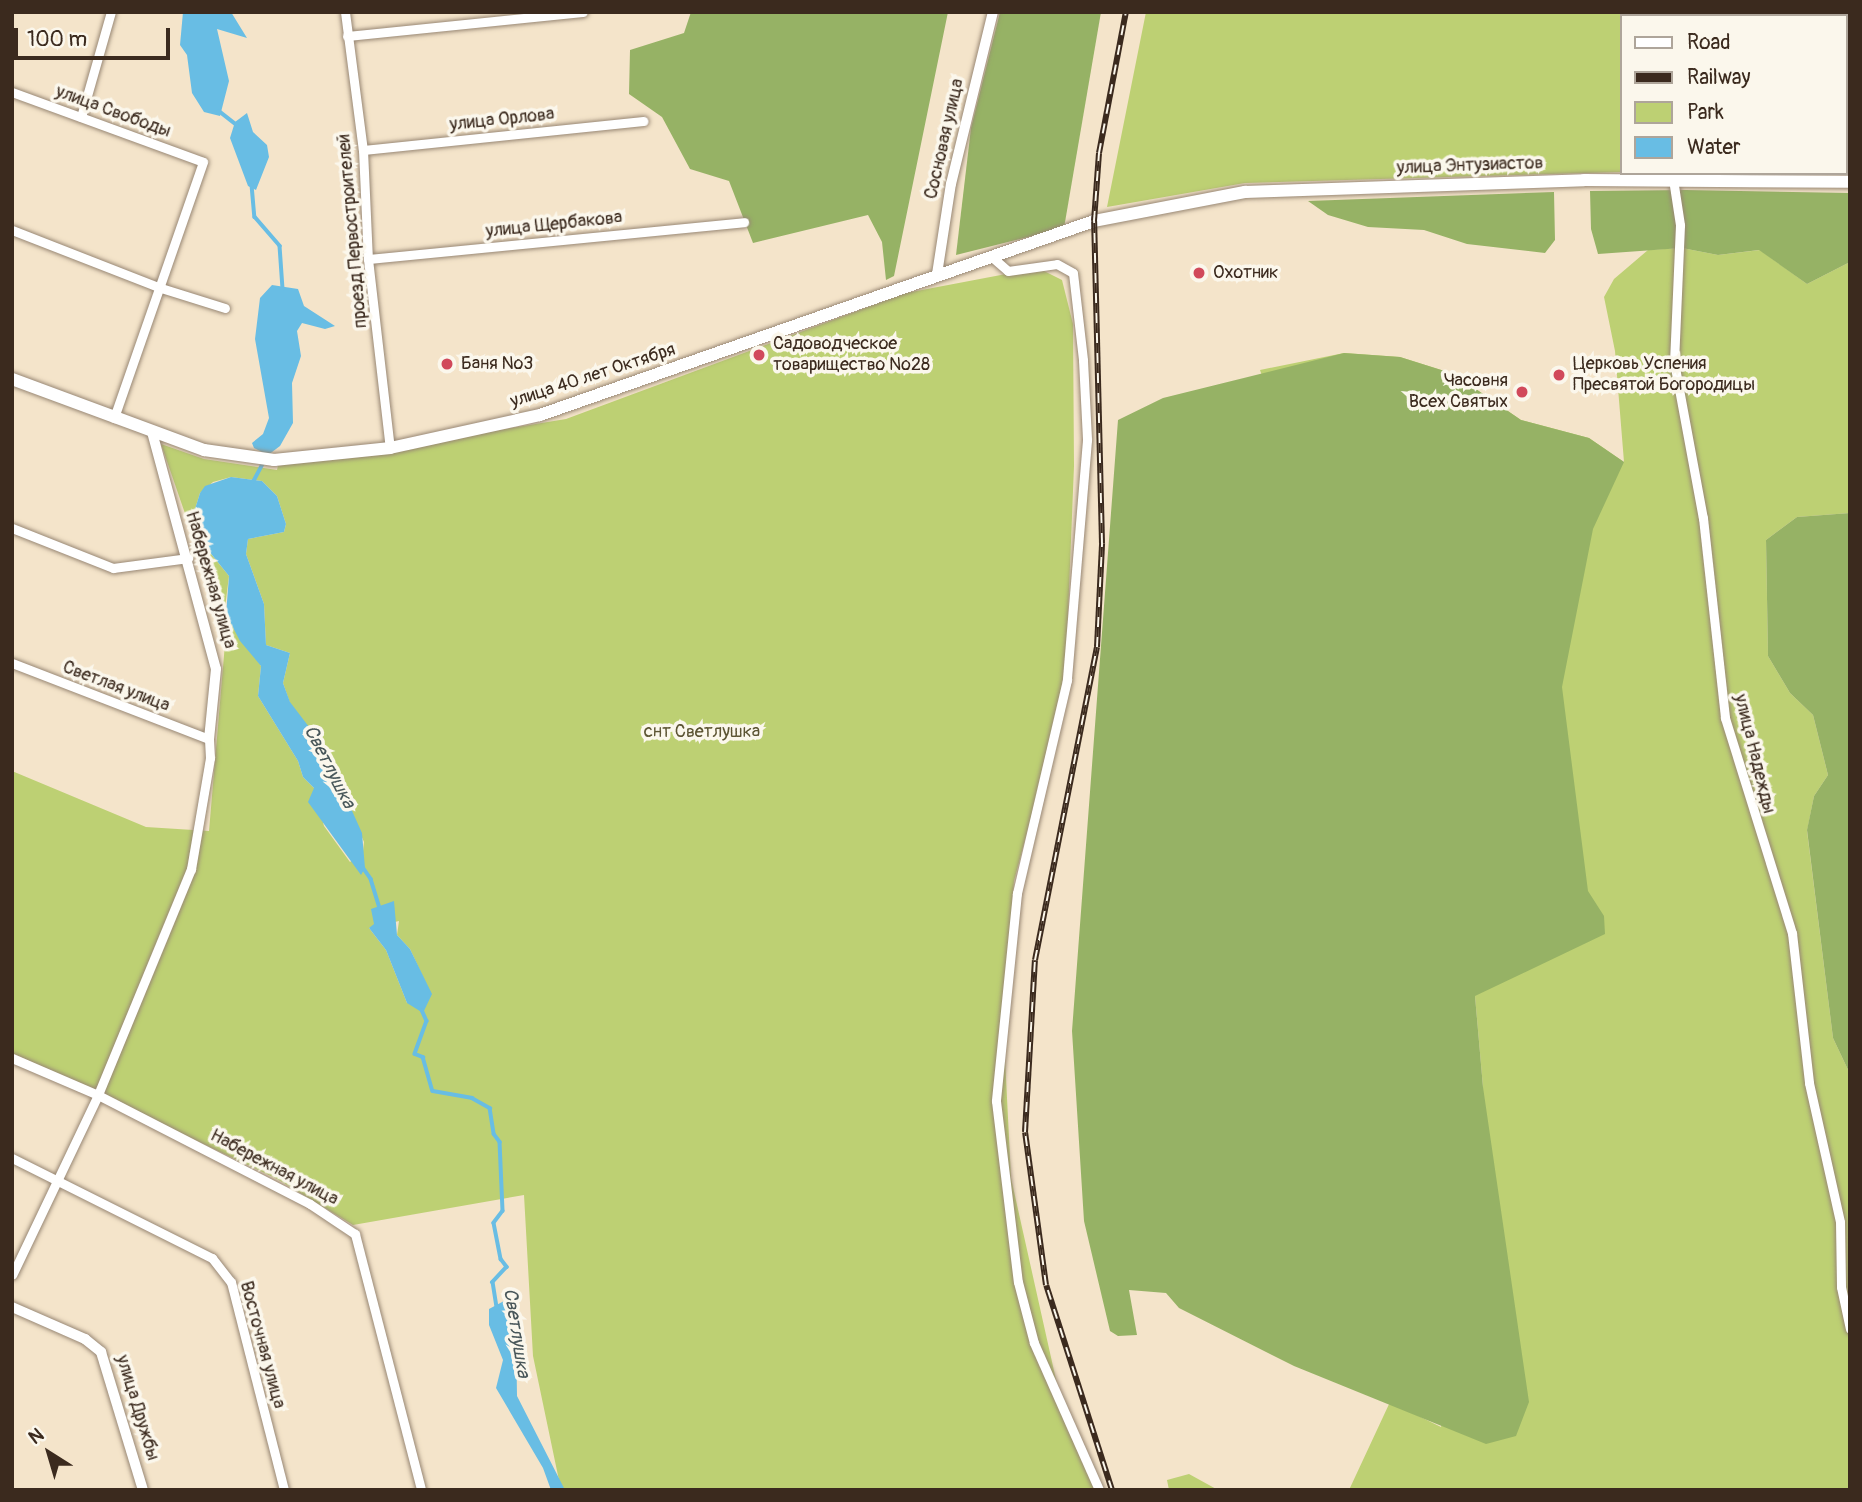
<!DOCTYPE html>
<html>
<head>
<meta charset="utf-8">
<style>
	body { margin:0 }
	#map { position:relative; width:1862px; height:1502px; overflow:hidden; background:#f4e4ca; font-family:Pangolin,sans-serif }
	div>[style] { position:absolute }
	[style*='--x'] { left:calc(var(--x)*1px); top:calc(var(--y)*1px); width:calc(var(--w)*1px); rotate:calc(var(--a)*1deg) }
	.green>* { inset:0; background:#bdd073 }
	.forest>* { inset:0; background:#96b265 }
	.water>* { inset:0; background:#68bde4 }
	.stream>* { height:3.5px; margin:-1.75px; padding:0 1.75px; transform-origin:1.75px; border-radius:1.75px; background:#68bde4 }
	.roads { filter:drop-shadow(0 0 2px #988774) drop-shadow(0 0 2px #988774) }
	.minor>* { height:9px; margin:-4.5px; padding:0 4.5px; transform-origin:4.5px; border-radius:4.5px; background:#fff }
	.tertiary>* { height:10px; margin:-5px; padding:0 5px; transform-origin:5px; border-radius:5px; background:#fff }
	.secondary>* { height:12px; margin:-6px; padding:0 6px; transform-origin:6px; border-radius:6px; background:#fff }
	.rail>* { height:6px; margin-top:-3px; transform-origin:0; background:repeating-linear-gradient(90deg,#fbf7ec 0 10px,#3b2a1e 0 20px); box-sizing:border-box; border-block:2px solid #3b2a1e }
	.dots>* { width:19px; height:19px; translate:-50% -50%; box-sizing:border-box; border:4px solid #fbf7ec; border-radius:50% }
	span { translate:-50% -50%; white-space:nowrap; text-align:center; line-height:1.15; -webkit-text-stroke:7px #fbf7ec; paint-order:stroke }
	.street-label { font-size:18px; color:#3b2a1e }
	.poi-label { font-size:18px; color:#3b2a1e }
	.left { translate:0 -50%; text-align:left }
	.right { translate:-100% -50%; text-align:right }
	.park-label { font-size:18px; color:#5c5433 }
	.water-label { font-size:19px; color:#485659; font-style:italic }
	.frame { position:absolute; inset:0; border:14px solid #3b2a1e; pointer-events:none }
	.legend { position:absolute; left:1620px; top:14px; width:228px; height:161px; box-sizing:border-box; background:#fbf7ec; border:2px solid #aea59a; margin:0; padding:9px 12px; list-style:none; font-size:21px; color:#3b2a1e }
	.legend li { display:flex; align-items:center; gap:14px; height:35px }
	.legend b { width:35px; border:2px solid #aea59a }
	.north { position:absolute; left:14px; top:1418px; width:70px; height:70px; -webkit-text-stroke:5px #fbf7ec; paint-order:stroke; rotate:323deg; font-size:19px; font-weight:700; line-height:28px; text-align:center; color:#3b2a1e }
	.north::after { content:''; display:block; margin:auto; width:24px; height:32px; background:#3b2a1e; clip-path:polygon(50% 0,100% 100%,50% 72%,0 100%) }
	.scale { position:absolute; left:14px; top:28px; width:156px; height:32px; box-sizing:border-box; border:4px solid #3b2a1e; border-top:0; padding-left:9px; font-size:21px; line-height:24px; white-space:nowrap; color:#3b2a1e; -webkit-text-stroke:5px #fbf7ec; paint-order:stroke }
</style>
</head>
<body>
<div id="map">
	<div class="green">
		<i style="clip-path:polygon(1146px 12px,1850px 12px,1850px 68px,1846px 69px,1846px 16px,1622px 16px,1622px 172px,1245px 183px,1107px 207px)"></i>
		<i style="clip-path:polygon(1682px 248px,1718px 255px,1760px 250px,1807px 284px,1850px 262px,1850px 513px,1797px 517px,1766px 540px,1768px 656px,1790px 693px,1813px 715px,1828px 775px,1814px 796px,1807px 831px,1833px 1038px,1850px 1074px,1850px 1490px,1349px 1490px,1390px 1402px,1441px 1427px,1483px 1087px,1475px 996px,1260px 370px,1344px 353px,1400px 357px,1454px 374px,1521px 420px,1589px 438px,1624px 462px,1615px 351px,1604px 297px,1614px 279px,1648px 250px)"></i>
		<i style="clip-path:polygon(evenodd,1038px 268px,1062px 280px,1073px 324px,1074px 466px,1065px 690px,1014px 881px,1003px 1018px,1011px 1178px,1067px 1429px,1098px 1490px,561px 1490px,533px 1356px,524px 1195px,353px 1225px,277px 1179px,12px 1053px,12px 771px,146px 827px,209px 831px,226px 632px,161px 444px,204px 459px,277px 470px,278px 466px,566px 419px,906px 293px,1038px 268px,231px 477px,262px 481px,277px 496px,286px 524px,284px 532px,248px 539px,246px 554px,264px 604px,266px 645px,290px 653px,283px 683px,290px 703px,326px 752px,364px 842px,363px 851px,350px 862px,324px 826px,314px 788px,303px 777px,298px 761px,258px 696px,261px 666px,225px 608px,229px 576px,203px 544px,195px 509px,200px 493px,213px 482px,231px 477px,1038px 268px,399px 921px,397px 935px,410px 949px,431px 994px,407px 1003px,386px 950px,369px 928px,399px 921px)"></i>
		<i style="clip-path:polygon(1189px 1474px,1218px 1490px,1169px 1490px,1167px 1480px)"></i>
	</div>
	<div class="forest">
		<i style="clip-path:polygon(691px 12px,948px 12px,894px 276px,886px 280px,882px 242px,868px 215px,753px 243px,729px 181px,690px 169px,662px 117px,629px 94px,630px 50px,684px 33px)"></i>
		<i style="clip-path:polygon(1000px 12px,1101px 12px,1064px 228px,956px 255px,971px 128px)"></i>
		<i style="clip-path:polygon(1686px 190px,1850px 193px,1850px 262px,1807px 284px,1759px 250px,1718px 255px,1682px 248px,1598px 254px,1591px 229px,1590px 191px)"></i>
		<i style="clip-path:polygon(1554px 192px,1555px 240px,1545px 253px,1467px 244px,1424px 230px,1368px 227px,1328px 215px,1308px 201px)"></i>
		<i style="clip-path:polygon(1344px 353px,1400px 357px,1454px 374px,1521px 420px,1589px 438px,1624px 462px,1593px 529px,1562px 687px,1588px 891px,1604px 916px,1605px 934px,1475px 996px,1483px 1087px,1529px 1402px,1516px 1436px,1486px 1444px,1294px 1366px,1179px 1308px,1166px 1293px,1129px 1290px,1137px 1335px,1118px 1336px,1110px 1331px,1084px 1221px,1072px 1031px,1118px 420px,1163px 398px)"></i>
		<i style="clip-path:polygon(1850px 513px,1850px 1074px,1833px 1038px,1807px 830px,1814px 796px,1828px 775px,1813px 715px,1790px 693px,1768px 656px,1766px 540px,1797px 517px)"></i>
	</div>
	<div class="water">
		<i style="clip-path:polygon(183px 12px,231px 12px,247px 38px,217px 29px,229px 81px,220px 116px,204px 112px,192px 93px,187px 55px,180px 45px)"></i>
		<i style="clip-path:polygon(247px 113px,253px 132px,267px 145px,269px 157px,256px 190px,248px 186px,230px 138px,235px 122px)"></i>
		<i style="clip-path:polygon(272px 285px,298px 289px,304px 306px,335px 326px,325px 329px,302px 323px,297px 331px,301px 356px,292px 383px,293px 423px,280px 446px,268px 455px,254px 448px,252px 443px,263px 434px,269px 418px,255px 339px,260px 298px)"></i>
		<i style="clip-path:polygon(231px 477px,262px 481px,277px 496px,286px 524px,284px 532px,248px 539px,246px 554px,264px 604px,266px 645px,290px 653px,283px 683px,290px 702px,322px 744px,362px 833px,365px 868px,361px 875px,308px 802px,314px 788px,303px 777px,298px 761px,258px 696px,261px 666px,240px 641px,226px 614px,229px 576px,200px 540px,195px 509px,200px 493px,205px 486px)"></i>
		<i style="clip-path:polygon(394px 901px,397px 935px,410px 949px,432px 994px,423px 1013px,407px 1003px,386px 950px,369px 928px,374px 924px,371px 909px)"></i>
		<i style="clip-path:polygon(504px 1301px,516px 1332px,517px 1396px,565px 1490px,551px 1490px,543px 1468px,496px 1388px,503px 1360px,489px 1325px,489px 1309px)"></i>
	</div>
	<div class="stream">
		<i style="--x:219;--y:111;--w:23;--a:38"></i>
		<i style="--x:252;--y:185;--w:32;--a:85"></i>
		<i style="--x:255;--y:217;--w:38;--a:49"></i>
		<i style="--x:280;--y:246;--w:43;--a:86"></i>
		<i style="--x:253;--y:482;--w:24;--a:-62"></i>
		<i style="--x:362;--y:866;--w:16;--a:55"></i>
		<i style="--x:371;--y:879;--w:31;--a:73"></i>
		<i style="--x:422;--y:1010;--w:12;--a:66"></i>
		<i style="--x:427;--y:1021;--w:35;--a:110"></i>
		<i style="--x:415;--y:1054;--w:9;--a:21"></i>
		<i style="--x:423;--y:1057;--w:35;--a:74"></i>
		<i style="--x:433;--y:1091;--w:40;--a:10"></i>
		<i style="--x:472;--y:1098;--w:21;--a:29"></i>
		<i style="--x:490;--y:1108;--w:26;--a:81"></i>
		<i style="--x:494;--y:1134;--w:10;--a:53"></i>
		<i style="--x:500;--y:1142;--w:69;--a:87.5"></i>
		<i style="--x:503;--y:1211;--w:15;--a:127"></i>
		<i style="--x:494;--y:1223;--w:37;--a:79"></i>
		<i style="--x:501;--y:1259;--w:10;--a:53"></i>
		<i style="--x:507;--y:1267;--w:21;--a:133"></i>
		<i style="--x:493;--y:1282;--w:26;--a:81"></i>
	</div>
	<div class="roads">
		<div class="minor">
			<i style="--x:345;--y:12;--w:139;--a:82.6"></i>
			<i style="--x:363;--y:150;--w:109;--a:87.4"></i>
			<i style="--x:368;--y:259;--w:190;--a:83.4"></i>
			<i style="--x:347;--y:36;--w:237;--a:-5.8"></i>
			<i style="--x:12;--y:92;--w:203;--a:20.1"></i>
			<i style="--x:203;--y:162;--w:271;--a:109.2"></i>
			<i style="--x:81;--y:117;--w:109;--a:-74.1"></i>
			<i style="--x:363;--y:150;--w:282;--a:-5.9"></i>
			<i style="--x:1673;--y:179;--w:47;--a:81.3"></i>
			<i style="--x:1680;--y:225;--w:137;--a:92.5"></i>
			<i style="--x:1674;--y:362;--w:159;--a:79.5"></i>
			<i style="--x:1703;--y:518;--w:201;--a:83.7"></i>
			<i style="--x:1725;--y:718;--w:225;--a:72.7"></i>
			<i style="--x:1792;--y:933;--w:151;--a:83.5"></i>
			<i style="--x:1809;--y:1083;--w:142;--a:77.4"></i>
			<i style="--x:1840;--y:1222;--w:65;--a:89.1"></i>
			<i style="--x:1841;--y:1287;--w:43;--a:77.9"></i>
			<i style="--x:12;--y:230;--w:160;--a:21.3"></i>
			<i style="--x:161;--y:288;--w:67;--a:17.4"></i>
			<i style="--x:992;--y:257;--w:21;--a:41"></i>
			<i style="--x:1008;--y:271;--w:49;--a:-8.1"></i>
			<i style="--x:1057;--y:264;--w:18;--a:29"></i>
			<i style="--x:1073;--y:273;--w:88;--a:83.4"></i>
			<i style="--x:1083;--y:360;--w:80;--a:87.1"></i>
			<i style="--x:1087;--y:440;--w:241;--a:94.8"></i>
			<i style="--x:1067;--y:680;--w:219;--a:103.2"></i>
			<i style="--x:1017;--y:893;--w:209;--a:95.8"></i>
			<i style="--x:996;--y:1101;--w:182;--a:83.1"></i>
			<i style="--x:1018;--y:1282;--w:63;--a:75.3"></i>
			<i style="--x:1034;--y:1343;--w:161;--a:66.1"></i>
			<i style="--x:368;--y:259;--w:378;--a:-5.6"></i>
			<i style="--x:12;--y:528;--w:109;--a:21.6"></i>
			<i style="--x:113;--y:568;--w:76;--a:-7.6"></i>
			<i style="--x:12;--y:663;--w:211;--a:21.1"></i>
			<i style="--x:209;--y:739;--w:19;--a:87"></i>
			<i style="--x:210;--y:758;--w:113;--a:99.7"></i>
			<i style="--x:191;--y:869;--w:244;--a:112.4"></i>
			<i style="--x:98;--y:1095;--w:199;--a:115.5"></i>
			<i style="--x:12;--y:1058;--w:94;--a:23.3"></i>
			<i style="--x:98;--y:1095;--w:238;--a:27.2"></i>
			<i style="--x:310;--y:1204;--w:54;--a:33.7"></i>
			<i style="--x:355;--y:1234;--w:264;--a:75.5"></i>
			<i style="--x:12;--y:1158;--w:224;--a:26.6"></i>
			<i style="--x:212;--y:1258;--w:31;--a:52"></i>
			<i style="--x:231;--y:1282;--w:215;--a:75.7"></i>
		</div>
		<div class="tertiary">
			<i style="--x:937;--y:274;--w:91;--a:-81.2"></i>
			<i style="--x:951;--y:184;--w:177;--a:-76.3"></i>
			<i style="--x:152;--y:432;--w:245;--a:74.9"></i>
			<i style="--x:216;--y:669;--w:70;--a:95.7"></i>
			<i style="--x:12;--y:1307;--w:80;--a:23.7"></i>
			<i style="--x:85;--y:1339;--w:21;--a:39"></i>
			<i style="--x:101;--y:1352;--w:144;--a:73.1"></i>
		</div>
		<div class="secondary">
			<i style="--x:12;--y:379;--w:205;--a:20.3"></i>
			<i style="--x:204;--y:450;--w:71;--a:8.1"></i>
			<i style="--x:274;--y:460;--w:117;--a:-5.9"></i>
			<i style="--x:390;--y:448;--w:154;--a:-12.4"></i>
			<i style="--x:540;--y:415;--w:587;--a:-19.3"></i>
			<i style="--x:1094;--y:221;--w:154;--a:-10.9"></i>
			<i style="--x:1245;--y:192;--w:339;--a:-2"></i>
			<i style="--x:1584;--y:180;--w:266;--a:0.4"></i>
		</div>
	</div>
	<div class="rail">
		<i style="--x:1112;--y:1490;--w:215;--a:-107.8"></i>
		<i style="--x:1046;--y:1285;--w:154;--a:-97.8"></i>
		<i style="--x:1025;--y:1132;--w:172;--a:-86.7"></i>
		<i style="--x:1035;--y:960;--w:319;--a:-78.8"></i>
		<i style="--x:1097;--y:647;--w:104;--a:-87.2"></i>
		<i style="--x:1102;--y:543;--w:322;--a:-91.4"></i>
		<i style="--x:1094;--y:221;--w:68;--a:-85.8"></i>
		<i style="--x:1099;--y:153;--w:144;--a:-79.2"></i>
	</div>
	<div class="dots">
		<i style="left:1199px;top:273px;background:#d1495b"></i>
		<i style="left:759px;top:355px;background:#d1495b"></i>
		<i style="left:447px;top:364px;background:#d1495b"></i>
		<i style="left:1559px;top:375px;background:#d1495b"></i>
		<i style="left:1522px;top:392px;background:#d1495b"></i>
	</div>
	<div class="street-label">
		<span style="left:113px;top:112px;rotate:20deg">улица Свободы</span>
		<span style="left:502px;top:120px;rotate:-6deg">улица Орлова</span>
		<span style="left:945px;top:139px;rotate:-77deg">Сосновая улица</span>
		<span style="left:1470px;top:166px;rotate:-2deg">улица Энтузиастов</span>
		<span style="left:554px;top:225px;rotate:-6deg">улица Щербакова</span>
		<span style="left:353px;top:231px;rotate:-95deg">проезд Первостроителей</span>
		<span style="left:593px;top:376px;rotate:-18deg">улица 40 лет Октября</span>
		<span style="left:210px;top:580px;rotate:74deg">Набережная улица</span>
		<span style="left:116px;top:687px;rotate:21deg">Светлая улица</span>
		<span style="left:1754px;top:754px;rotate:76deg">улица Надежды</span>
		<span style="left:274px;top:1168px;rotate:28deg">Набережная улица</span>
		<span style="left:262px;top:1345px;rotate:75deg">Восточная улица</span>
		<span style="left:137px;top:1408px;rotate:73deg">улица Дружбы</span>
	</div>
	<div class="poi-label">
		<span class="left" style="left:1213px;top:273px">Охотник</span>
		<span class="left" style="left:773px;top:355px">Садоводческое<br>товарищество №28</span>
		<span class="left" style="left:461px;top:364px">Баня №3</span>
		<span class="left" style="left:1573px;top:375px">Церковь Успения<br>Пресвятой Богородицы</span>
		<span class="right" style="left:1508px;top:392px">Часовня<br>Всех Святых</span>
	</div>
	<div class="park-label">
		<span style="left:702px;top:732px">снт Светлушка</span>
	</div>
	<div class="water-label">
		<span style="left:329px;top:767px;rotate:63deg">Светлушка</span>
		<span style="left:516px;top:1333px;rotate:81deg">Светлушка</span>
	</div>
	<div class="frame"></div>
	<ul class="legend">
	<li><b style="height:9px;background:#fff"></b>Road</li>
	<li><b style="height:9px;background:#3b2a1e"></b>Railway</li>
	<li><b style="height:19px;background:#bdd073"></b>Park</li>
	<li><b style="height:19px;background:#68bde4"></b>Water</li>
	</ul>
	<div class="north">N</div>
	<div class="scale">100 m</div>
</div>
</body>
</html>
